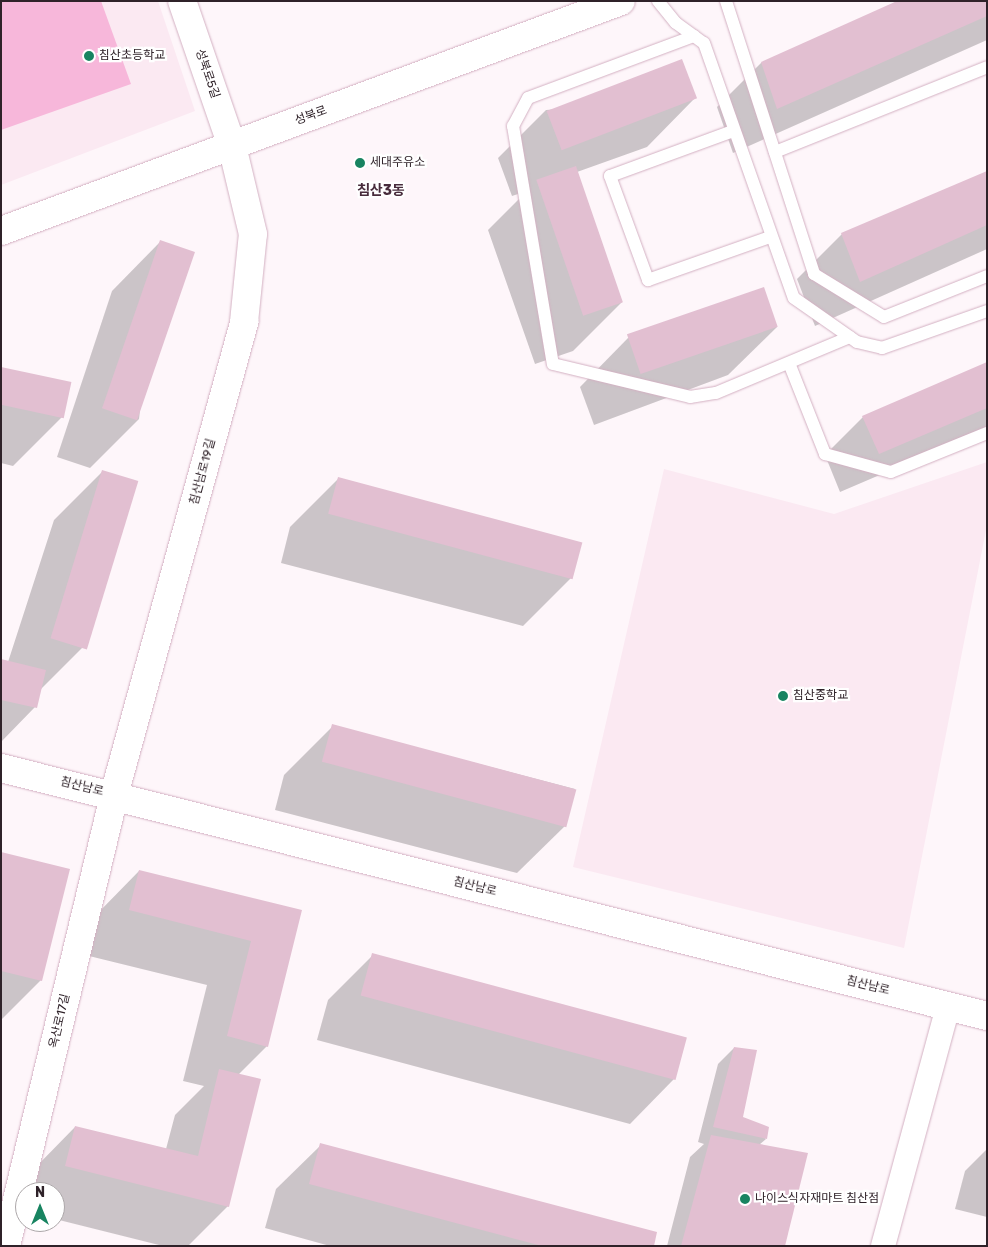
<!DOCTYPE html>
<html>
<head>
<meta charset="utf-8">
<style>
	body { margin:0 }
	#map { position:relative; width:988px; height:1247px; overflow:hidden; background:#fef6fa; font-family:Rubik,"Noto Sans KR",sans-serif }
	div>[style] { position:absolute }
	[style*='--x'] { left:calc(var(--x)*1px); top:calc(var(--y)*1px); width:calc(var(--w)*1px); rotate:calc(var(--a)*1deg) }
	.built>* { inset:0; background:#fbe9f2 }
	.green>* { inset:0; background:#f7b7da }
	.shadow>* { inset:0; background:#0003 }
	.building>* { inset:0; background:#e2bfd1; transform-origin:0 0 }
	.roads { filter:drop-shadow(0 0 1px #d3b0c2) drop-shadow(0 0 1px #d3b0c2) }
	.lane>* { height:12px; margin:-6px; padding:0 6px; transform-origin:6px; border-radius:6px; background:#fff }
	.street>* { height:24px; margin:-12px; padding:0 12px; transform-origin:12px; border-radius:12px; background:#fff }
	.secondary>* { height:28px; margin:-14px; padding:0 14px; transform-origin:14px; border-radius:14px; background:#fff }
	.dots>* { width:14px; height:14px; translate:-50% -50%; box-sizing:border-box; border:2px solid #fff; border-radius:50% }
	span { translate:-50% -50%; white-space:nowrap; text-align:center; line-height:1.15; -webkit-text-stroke:4.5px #fff; paint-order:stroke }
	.poi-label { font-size:12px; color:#2f2229 }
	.left { translate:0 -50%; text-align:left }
	.street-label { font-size:12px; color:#2f2229 }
	.neighbourhood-label { font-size:14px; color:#482c3c; font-weight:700 }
	.frame { position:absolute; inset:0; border:2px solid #2f2229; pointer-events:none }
	.north { position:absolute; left:15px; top:1182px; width:50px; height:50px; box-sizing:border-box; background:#fff; border:1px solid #aca7a9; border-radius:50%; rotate:0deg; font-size:14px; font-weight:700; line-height:20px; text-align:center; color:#2f2229 }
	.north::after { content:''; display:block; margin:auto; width:18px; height:22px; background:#188461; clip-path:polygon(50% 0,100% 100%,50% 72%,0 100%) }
</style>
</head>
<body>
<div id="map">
	<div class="built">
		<i style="clip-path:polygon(1px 1px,158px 1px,195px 111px,1px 185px)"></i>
		<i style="clip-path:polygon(987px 462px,987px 525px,904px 948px,573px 867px,664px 469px,834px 514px)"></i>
	</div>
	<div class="green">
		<i style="clip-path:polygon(1px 1px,101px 1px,131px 84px,1px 130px)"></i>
	</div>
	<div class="shadow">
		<i style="clip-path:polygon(987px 1px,987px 40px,733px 153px,717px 107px,761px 63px)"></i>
		<i style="clip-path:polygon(695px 98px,647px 147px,577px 172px,622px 302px,573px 351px,535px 364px,488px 230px,527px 191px,512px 196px,498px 158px,546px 110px)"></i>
		<i style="clip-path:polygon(987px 172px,987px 249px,815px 326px,797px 279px,842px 234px)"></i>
		<i style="clip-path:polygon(160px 242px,139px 419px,90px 468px,57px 457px,112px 291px)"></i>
		<i style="clip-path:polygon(763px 289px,777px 327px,728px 375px,594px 425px,580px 387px,628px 338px)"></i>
		<i style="clip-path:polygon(987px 364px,987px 429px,840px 492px,825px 455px,863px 417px)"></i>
		<i style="clip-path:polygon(1px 368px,62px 417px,13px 466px,1px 463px)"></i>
		<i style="clip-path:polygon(103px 471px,82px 648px,40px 690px,35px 707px,1px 742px,1px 660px,8px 662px,54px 520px)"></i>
		<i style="clip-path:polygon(339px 478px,572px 577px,523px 626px,281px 563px,290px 527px)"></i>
		<i style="clip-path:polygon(333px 726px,575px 789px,566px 825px,517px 873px,275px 810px,284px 775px)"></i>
		<i style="clip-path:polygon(1px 853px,41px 980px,1px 1020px)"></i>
		<i style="clip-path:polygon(139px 871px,301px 911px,267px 1046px,238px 1075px,228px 1206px,188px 1246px,163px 1246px,55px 1219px,55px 1192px,26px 1192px,31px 1172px,75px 1127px,166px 1149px,175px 1115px,204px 1086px,183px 1081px,207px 985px,85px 955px,95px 916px)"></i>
		<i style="clip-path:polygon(373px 955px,686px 1038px,674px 1079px,630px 1124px,317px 1040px,328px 1000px)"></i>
		<i style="clip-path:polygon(734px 1048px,741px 1118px,766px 1139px,759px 1145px,784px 1246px,667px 1246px,690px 1157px,704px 1144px,698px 1142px,718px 1064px)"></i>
		<i style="clip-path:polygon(321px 1145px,652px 1246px,330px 1246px,265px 1228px,276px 1189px)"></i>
		<i style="clip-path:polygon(987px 1149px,987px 1217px,955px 1209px,965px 1171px)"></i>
	</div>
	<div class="building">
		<i style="clip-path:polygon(897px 1px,987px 1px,987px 16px,777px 109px,761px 62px)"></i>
		<i style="left:682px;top:59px;width:42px;height:145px;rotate:69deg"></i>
		<i style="left:576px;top:166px;width:144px;height:42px;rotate:71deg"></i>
		<i style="clip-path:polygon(987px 171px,987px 225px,860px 282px,841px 233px)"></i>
		<i style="left:160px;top:240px;width:37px;height:178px;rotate:19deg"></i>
		<i style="left:764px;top:287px;width:42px;height:145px;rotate:71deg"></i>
		<i style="clip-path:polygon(987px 362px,987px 408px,879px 454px,862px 416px)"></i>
		<i style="left:1px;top:367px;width:72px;height:37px;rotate:12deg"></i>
		<i style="left:102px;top:470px;width:38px;height:176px;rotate:17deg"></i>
		<i style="left:338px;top:477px;width:253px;height:38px;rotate:15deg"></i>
		<i style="clip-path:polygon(1px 659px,46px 670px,37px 708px,1px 700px)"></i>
		<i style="left:332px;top:724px;width:253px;height:39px;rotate:15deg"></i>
		<i style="clip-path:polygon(1px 852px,70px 869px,42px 981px,1px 971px)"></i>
		<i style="clip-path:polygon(139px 870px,302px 910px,268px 1047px,227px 1036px,251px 941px,129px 910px)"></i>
		<i style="left:372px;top:953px;width:326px;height:44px;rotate:15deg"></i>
		<i style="clip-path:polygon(734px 1047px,757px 1050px,743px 1117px,769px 1127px,767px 1139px,713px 1127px)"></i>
		<i style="clip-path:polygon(219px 1069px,261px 1079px,229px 1207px,65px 1166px,75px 1126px,198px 1156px)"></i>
		<i style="clip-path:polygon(711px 1135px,808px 1153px,785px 1246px,681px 1246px)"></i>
		<i style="clip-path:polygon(320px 1143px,657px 1232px,654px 1246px,542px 1246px,309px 1184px)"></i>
	</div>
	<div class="roads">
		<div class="lane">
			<i style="--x:658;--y:1;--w:28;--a:51"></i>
			<i style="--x:676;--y:23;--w:34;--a:36"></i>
			<i style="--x:704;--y:43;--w:270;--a:70.6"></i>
			<i style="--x:794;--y:298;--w:77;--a:34.9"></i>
			<i style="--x:857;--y:342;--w:26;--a:13"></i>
			<i style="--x:882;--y:348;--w:111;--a:-19.4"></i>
			<i style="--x:726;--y:1;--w:287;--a:72.1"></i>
			<i style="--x:814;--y:274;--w:82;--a:31.6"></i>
			<i style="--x:884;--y:317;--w:111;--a:-21.7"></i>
			<i style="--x:694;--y:36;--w:177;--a:159.5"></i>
			<i style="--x:528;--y:98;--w:32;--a:118"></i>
			<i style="--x:513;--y:126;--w:241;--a:80.5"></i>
			<i style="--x:553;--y:364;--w:141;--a:13.5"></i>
			<i style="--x:690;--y:397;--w:26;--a:-9"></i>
			<i style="--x:716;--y:393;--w:145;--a:-22.7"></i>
			<i style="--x:733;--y:131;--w:131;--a:159.9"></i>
			<i style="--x:610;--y:176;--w:111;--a:69.9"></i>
			<i style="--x:648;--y:280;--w:129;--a:-19.4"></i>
			<i style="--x:775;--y:152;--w:228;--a:-21.8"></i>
			<i style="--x:789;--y:363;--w:98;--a:68.4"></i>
			<i style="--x:825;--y:454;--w:68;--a:15.3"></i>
			<i style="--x:891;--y:472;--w:104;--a:-22.1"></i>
		</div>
		<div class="street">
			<i style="--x:883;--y:1246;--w:249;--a:-74.8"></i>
		</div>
		<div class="secondary">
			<i style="--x:1;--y:231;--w:661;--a:-20.35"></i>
			<i style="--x:1;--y:768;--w:1017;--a:14.12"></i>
			<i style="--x:6;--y:1246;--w:464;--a:-76.5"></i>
			<i style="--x:114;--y:795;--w:491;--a:-74.6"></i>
			<i style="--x:244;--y:322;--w:88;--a:-84.2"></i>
			<i style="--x:253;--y:234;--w:90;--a:-103.4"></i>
			<i style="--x:232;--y:146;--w:153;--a:-109"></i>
		</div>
	</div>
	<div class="dots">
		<i style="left:89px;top:56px;background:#188461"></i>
		<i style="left:360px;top:163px;background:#188461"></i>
		<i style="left:783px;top:696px;background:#188461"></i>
		<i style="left:745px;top:1199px;background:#188461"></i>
	</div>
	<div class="poi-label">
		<span class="left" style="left:99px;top:56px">침산초등학교</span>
		<span class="left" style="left:370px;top:163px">세대주유소</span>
		<span class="left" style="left:793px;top:696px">침산중학교</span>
		<span class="left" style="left:755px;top:1199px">나이스식자재마트 침산점</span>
	</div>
	<div class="street-label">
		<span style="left:207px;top:74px;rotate:71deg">성북로5길</span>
		<span style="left:311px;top:116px;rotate:-20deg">성북로</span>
		<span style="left:203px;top:472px;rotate:-75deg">침산남로19길</span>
		<span style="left:82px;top:787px;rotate:14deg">침산남로</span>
		<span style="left:475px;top:887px;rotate:14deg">침산남로</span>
		<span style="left:868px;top:986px;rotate:14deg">침산남로</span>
		<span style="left:60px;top:1021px;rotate:-77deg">옥산로17길</span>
	</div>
	<div class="neighbourhood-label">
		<span style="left:381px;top:191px">침산3동</span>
	</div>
	<div class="frame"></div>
	<div class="north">N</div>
</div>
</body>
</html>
